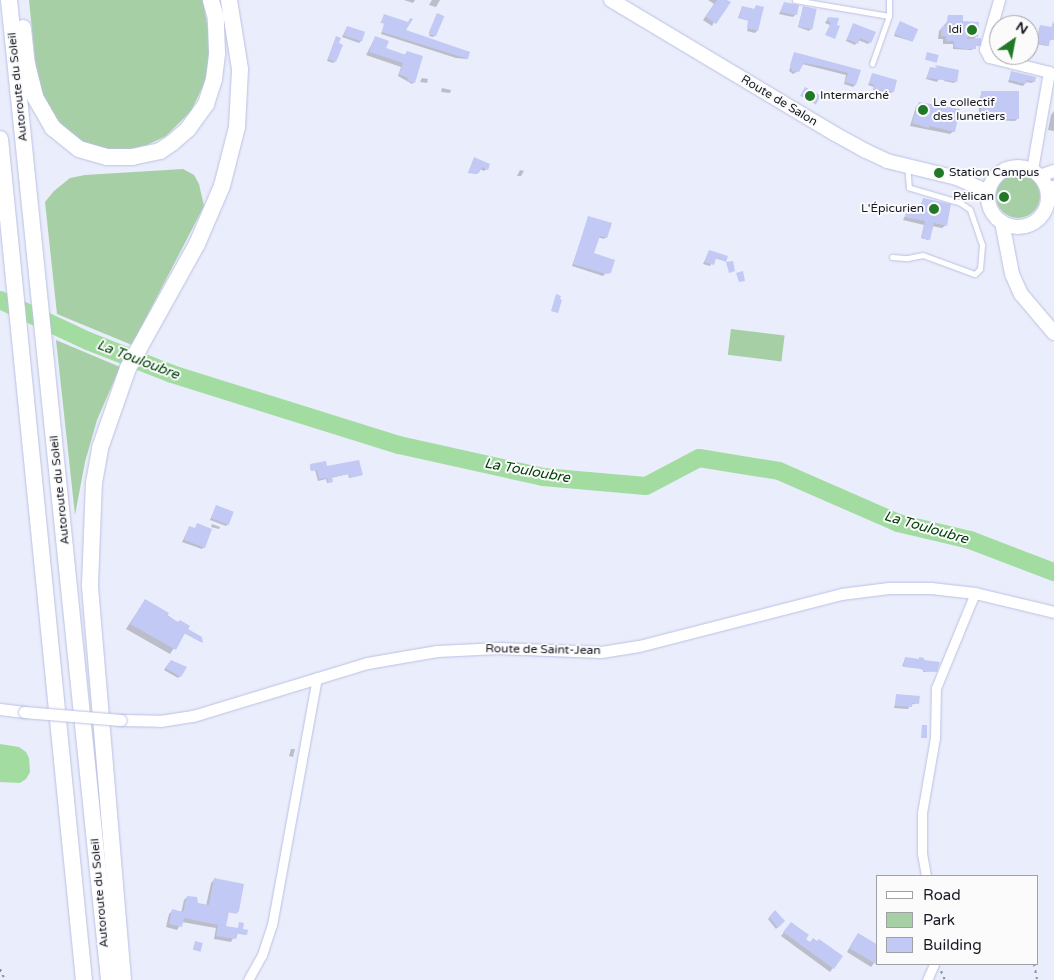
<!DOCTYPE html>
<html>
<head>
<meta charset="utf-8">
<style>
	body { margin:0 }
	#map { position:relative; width:1054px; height:980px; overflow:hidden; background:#eaedfb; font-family:"Varela Round",sans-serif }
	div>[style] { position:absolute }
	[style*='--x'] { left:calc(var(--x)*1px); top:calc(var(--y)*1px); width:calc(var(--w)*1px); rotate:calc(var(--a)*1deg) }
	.green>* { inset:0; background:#a7cfa6; transform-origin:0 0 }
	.round { border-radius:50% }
	.water>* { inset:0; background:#a2dca0 }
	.shadow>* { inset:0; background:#0003 }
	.river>* { height:18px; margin:-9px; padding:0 9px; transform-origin:9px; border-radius:9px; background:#a2dca0 }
	.building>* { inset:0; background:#c2c9f4; transform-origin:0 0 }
	.path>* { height:2px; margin-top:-1px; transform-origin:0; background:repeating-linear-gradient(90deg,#8c8f9c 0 2.5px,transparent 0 6.5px) }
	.roads { filter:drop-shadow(0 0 1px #bbc1e3) drop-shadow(0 0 1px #bbc1e3) }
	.service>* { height:4.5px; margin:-2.25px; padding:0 2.25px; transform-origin:2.25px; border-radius:2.25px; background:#fff }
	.minor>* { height:9px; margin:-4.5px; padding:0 4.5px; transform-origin:4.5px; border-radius:4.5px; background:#fff }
	.tertiary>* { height:11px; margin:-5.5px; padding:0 5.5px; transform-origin:5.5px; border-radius:5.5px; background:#fff }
	.secondary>* { height:12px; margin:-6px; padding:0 6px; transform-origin:6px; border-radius:6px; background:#fff }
	.primary>* { height:14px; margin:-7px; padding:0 7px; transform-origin:7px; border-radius:7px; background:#fff }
	.primary>.ring { margin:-7px; padding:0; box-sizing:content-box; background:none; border:14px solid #fff; border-radius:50% }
	.motorway>* { height:16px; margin:-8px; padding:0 8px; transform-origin:8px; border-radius:8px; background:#fff }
	.bridges { filter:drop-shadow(0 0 1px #bbc1e3) drop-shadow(0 0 1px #bbc1e3) }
	.tertiary-bridge>* { height:11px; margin:-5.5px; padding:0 5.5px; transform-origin:5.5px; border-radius:5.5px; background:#fff }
	.dots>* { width:14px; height:14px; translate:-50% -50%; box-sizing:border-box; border:2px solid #fbfbfb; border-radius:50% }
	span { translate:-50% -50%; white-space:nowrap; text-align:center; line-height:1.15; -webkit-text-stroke:4px #fbfbfb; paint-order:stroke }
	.poi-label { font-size:12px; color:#171925 }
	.right { translate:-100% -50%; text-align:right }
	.left { translate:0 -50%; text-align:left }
	.street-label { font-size:12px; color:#171925 }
	.water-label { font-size:14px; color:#014209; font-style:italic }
	.legend { position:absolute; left:876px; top:875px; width:162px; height:90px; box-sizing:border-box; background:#fbfbfb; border:1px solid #a0a1a5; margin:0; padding:6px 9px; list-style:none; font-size:15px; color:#171925 }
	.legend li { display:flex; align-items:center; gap:10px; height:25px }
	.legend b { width:25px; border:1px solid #a0a1a5 }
	.north { position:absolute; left:989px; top:15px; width:50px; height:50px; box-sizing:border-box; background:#fbfbfb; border:1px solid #a0a1a5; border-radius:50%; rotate:33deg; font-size:14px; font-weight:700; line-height:20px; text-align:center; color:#171925 }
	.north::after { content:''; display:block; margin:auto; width:18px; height:22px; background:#217927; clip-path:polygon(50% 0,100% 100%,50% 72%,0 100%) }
</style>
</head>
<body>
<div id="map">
	<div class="green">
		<i style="clip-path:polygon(29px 0,203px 0,210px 41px,209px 62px,205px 82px,191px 111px,166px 136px,147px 145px,128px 150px,103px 149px,85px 143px,67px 130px,53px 115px,45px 101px,37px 79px)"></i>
		<i style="clip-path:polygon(183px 169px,194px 175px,199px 184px,204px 206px,132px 345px,57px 314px,45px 202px,54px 191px,70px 178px,85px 175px)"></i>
		<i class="round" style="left:996px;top:174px;width:44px;height:44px"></i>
		<i style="left:731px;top:329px;width:54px;height:26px;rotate:7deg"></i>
		<i style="clip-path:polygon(56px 340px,120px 367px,97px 420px,85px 462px,75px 515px)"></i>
	</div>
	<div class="water">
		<i style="clip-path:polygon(0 744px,19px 747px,26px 752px,29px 758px,30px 772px,26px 779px,20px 783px,0 782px)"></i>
	</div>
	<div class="shadow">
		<i style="clip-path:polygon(404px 0,415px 0,413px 3px)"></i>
		<i style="clip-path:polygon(432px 0,440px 0,436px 7px,429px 5px)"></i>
		<i style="clip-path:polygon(708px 0,725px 0,712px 26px,703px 20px,714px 4px)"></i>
		<i style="clip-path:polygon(785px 3px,795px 15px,793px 17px,779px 14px)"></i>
		<i style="clip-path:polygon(756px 6px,757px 31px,755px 33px,747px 31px,750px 21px,738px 18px,742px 7px,754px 10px)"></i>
		<i style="clip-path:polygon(803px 8px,811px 29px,809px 31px,798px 27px)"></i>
		<i style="clip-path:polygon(437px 14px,443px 16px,436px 35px,433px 37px,429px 36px)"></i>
		<i style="clip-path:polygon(948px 16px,977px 36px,973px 40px,974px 48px,972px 50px,953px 49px,953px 44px,943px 44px,943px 39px,938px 39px,939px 31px,947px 22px)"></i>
		<i style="clip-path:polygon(828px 18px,835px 25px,835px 37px,826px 34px,830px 25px,825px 23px)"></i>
		<i style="clip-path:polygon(379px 22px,408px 24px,403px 31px,469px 52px,467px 59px,456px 58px,381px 34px,385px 24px)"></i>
		<i style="clip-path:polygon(1054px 22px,1053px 39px,1049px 41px,1047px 46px,1037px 44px,1039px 28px,1041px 26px,1051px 28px)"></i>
		<i style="clip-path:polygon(899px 25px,913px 39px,911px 41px,894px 36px)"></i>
		<i style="clip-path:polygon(347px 27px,361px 41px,359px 43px,342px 37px)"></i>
		<i style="clip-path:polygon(852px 27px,870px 42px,868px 44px,858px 40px,855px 45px,846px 41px)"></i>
		<i style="clip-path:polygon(336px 37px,335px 61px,333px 63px,327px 61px)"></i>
		<i style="clip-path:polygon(375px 38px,384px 49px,404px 56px,407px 52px,414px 82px,412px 84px,398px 76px,401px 67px,366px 55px)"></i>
		<i style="clip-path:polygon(795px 53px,859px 71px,855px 85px,853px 87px,844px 84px,846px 75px,802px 64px,798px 71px,793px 74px,789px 71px)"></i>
		<i style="clip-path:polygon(930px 68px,956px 81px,954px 83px,944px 81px,945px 78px,940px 77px,937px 82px,926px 79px)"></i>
		<i style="clip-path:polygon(1012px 72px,1034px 81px,1032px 83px,1026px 82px,1023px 86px,1008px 82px)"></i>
		<i style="clip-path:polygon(873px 75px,893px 92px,891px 93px,873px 90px,874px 87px,868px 85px)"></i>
		<i style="clip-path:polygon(422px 78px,428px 79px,427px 83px,420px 82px)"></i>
		<i style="clip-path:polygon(442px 88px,451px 90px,450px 93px,441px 92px)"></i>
		<i style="clip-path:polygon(982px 92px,1017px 119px,1015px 121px,980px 120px,978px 102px)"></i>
		<i style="clip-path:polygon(919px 103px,954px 131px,950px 134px,910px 126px,916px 107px)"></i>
		<i style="clip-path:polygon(1054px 111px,1054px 131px,1048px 130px,1051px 115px)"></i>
		<i style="clip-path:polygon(473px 161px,487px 169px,484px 171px,480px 169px,477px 174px,468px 173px)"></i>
		<i style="clip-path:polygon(520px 170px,524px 171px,521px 176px,517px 176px)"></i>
		<i style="clip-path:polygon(923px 200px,946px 225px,942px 228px,932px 226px,928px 240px,921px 238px,924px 225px,903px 220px,908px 210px,912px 208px,918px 210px)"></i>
		<i style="clip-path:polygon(589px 217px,606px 237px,604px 239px,598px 237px,593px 253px,605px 274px,603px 276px,572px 266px)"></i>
		<i style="clip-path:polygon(709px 252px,725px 261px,714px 258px,710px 266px,703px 264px)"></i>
		<i style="clip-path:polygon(310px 466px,326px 468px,362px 475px,349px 478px,348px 474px,331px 478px,331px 482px,327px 483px,326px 479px,318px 481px,315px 470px,311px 471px)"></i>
		<i style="clip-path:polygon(216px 507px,228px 524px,226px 526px,210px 520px)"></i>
		<i style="clip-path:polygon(212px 524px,220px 527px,219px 529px,211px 527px)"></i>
		<i style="clip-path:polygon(189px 528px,204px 547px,202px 549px,182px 542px)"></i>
		<i style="clip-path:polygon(145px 600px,201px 638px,201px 642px,184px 633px,170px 654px,126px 629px)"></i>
		<i style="clip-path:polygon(905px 659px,923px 661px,936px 671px,923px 672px,923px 670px,916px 667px,902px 666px)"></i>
		<i style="clip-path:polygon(169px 663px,180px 676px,178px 678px,164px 670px)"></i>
		<i style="clip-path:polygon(897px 695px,918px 703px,910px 705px,908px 709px,894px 708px)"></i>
		<i style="clip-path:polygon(291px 749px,295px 749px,293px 757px,289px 756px)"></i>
		<i style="clip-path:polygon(214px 880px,235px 913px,228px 912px,225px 927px,241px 930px,245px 935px,236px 933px,231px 942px,214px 939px,216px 928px,210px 927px,182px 922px,177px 930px,166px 927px,169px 914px,173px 910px,181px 913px,184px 900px,187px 897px,197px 904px,206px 906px,211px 883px)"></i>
		<i style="clip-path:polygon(775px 912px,783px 921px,776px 929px,768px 919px)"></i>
		<i style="clip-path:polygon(788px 927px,810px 943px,841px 957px,830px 972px,781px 936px)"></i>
		<i style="clip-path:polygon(855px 938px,878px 946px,878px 958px,871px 967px,847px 952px)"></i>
	</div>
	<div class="river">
		<i style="--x:0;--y:300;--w:97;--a:25"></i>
		<i style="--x:88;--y:341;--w:90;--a:21.4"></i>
		<i style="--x:172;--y:374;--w:238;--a:17.4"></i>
		<i style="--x:399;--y:445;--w:148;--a:12.5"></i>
		<i style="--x:543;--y:477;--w:103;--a:5"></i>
		<i style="--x:646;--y:486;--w:60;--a:-27.8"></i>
		<i style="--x:699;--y:458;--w:81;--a:9.2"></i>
		<i style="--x:779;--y:471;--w:130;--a:23.6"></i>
		<i style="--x:898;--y:523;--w:74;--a:13.3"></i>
		<i style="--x:970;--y:540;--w:90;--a:20.9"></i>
	</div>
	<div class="building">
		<i style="clip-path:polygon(717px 0,727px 0,731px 2px,716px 24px,706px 17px)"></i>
		<i style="clip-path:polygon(784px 2px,799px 5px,797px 15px,780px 12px)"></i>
		<i style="clip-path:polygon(756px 5px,764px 7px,758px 31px,747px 28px,748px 20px,739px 18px,742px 6px,755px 9px)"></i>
		<i style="left:803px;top:6px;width:14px;height:21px;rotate:12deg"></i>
		<i style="left:437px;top:13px;width:8px;height:22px;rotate:23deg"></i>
		<i style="clip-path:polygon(384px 14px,408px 22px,410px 18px,413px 19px,406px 30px,470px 52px,468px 59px,382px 32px,384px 23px,381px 22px)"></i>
		<i style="clip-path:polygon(948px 15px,963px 15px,963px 21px,979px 22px,978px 37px,968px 36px,967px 39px,981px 38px,981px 46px,976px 46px,976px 49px,965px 49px,954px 47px,954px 41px,946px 41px,946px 36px,941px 36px,942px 26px,946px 26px)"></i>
		<i style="clip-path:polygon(828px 17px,839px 18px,837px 25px,840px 26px,835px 39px,825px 35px,831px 23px,827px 20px)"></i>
		<i style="clip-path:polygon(1053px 20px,1054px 40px,1050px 39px,1049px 46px,1037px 43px,1040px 25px,1052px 27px)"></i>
		<i style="left:900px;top:21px;width:20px;height:14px;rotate:24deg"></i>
		<i style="clip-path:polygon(853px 23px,876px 32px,871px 43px,860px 38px,858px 44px,847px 39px)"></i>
		<i style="left:347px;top:26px;width:19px;height:10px;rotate:18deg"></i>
		<i style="clip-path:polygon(336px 36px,341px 38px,339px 43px,343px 45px,336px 62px,328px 59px)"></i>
		<i style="clip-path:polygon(375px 36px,389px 41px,386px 48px,406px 55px,407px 51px,423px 56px,415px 83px,407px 81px,408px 78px,399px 74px,403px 63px,369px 52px)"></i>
		<i style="clip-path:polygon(794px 52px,861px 70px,856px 85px,845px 82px,848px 73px,825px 67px,804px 63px,799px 72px,792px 71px,790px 65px)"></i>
		<i style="left:927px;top:52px;width:12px;height:8px;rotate:14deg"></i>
		<i style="clip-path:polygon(935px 65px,959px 70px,957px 82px,927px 78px,930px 67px,937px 68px)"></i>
		<i style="clip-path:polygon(1011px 71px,1036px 77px,1035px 82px,1027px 80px,1026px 84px,1009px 80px)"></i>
		<i style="clip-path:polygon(872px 73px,897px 80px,894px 92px,873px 89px,874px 85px,869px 83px)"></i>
		<i style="left:805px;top:87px;width:18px;height:10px;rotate:29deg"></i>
		<i style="left:981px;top:91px;width:38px;height:28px"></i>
		<i style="clip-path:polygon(919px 102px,960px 109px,955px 132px,930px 126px,929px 128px,912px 123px)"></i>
		<i style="clip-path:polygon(474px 157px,490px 164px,488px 170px,482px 167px,479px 173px,468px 173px)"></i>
		<i style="clip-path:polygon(923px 198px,951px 204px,947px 226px,934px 223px,930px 240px,921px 238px,925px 221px,905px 217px,907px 209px,911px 210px,912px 207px,920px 209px)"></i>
		<i style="clip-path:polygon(588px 216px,612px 223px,607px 238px,600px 236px,594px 253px,615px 260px,611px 273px,606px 274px,573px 264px)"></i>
		<i style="clip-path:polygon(709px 250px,728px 256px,726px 262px,716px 258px,714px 265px,704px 262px)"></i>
		<i style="clip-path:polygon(733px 261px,735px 271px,729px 273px,726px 262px)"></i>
		<i style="clip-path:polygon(743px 271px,745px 281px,739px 282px,736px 273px)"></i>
		<i style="clip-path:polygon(556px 294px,561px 296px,560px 299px,562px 300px,558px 313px,551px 311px)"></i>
		<i style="clip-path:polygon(359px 460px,363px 475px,350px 478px,349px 474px,332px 477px,333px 482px,328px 483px,327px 478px,319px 479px,317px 470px,311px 471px,310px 464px,326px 461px,327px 466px)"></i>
		<i style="left:216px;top:505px;width:19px;height:14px;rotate:21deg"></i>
		<i style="clip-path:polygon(197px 523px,212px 529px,205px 548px,184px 540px,189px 526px,195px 528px)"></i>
		<i style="clip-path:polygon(145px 599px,169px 613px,167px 616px,178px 622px,180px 620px,190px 626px,188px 629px,202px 637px,203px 643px,185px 633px,176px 650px,130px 624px)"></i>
		<i style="clip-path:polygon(905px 657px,919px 659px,919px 657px,924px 658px,924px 660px,940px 662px,937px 672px,923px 671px,923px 669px,903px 667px)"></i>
		<i style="clip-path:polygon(171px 660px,187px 667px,181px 677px,165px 668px)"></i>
		<i style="clip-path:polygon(896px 694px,920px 696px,919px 704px,912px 703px,912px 707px,895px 706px)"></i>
		<i style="clip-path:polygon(922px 725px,927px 725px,927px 738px,921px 738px)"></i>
		<i style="clip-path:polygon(214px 878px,244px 884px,239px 911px,236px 914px,229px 912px,226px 926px,238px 928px,239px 922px,244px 923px,243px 929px,248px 930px,247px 935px,238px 933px,236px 939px,216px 936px,218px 925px,184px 918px,182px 927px,169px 924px,172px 909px,183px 912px,187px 896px,197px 897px,198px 903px,209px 905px)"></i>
		<i style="clip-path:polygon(775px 910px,785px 921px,778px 928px,769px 917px)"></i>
		<i style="clip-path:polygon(791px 922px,809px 935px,806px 939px,810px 942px,813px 938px,817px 941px,819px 939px,843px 956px,834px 969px,783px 932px)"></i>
		<i style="clip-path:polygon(858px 933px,878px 945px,876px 964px,849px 948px)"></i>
		<i style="left:195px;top:941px;width:8px;height:9px;rotate:14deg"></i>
	</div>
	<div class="path">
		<i style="--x:1034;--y:964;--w:16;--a:79"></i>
		<i style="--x:0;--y:969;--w:12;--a:66"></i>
		<i style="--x:941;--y:971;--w:10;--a:66"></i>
	</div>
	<div class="roads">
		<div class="service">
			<i style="--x:795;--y:0;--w:95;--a:9.7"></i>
			<i style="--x:872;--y:64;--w:51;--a:-70.5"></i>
			<i style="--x:889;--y:16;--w:16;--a:-90"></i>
			<i style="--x:892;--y:257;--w:16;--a:4"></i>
			<i style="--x:908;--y:258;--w:15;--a:-11"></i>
			<i style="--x:923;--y:255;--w:55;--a:20.1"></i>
			<i style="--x:975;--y:274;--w:7;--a:-45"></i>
			<i style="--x:980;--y:269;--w:24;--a:-85"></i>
			<i style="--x:982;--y:245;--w:37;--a:-109"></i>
			<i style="--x:970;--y:210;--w:12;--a:-145"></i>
			<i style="--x:960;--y:203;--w:53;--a:-163.6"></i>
			<i style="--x:909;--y:188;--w:21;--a:-95"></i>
		</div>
		<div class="minor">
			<i style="--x:926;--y:876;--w:23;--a:-100"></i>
			<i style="--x:922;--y:853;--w:40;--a:-90"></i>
			<i style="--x:922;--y:813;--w:76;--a:-80.2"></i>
			<i style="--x:935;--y:738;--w:50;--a:-88.9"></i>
			<i style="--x:936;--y:688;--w:103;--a:-67.7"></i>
			<i style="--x:248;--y:980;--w:29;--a:-61"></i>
			<i style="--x:262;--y:955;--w:32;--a:-72"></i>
			<i style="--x:272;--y:925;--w:252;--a:-79.7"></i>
			<i style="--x:927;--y:980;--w:17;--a:-66"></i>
		</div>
		<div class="tertiary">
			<i style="--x:999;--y:0;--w:51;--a:105.9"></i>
			<i style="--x:985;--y:49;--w:9;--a:63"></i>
			<i style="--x:989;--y:57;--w:62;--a:14"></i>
			<i style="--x:1049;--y:72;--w:98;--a:99.9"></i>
			<i style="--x:0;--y:709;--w:24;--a:7"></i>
			<i style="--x:121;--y:720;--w:39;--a:1"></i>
			<i style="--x:160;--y:721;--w:33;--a:-9"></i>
			<i style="--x:193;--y:716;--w:182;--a:-16.9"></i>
			<i style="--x:367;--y:663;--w:71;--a:-9.7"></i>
			<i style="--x:437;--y:651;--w:62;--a:-2.8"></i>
			<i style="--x:499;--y:648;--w:102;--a:2.2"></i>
			<i style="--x:601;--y:652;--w:38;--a:-9"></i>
			<i style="--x:639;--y:646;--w:209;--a:-14.4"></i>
			<i style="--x:841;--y:594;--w:48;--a:-7.1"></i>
			<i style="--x:889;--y:588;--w:42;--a:0"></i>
			<i style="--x:931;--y:588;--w:44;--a:6.5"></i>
			<i style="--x:975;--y:593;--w:81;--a:13.5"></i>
		</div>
		<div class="secondary">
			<i style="--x:1040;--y:176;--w:15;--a:-20"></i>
			<i style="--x:1049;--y:194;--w:9;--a:-54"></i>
		</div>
		<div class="primary">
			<i style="--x:611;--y:0;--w:261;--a:30.9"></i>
			<i style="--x:835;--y:134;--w:35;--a:29"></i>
			<i style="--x:866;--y:151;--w:23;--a:25"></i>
			<i style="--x:887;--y:161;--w:72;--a:13.7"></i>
			<i style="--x:957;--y:178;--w:34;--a:24"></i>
			<i class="ring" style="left:988px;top:167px;width:46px;height:46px"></i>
			<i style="--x:1002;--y:222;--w:53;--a:79.1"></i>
			<i style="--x:1012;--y:274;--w:22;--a:66"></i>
			<i style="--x:1021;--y:294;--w:51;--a:49.8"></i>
		</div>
		<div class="motorway">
			<i style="--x:9;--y:0;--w:985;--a:84.17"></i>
			<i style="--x:23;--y:28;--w:36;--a:84"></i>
			<i style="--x:27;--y:64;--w:34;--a:76"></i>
			<i style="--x:35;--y:97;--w:36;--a:60"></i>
			<i style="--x:53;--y:128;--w:33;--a:39"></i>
			<i style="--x:79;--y:149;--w:29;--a:16"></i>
			<i style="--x:107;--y:157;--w:25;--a:0"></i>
			<i style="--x:132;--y:157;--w:29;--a:-12"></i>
			<i style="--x:160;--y:151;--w:14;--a:-34"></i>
			<i style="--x:172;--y:143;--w:21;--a:-41"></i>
			<i style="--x:188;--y:129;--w:31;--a:-54"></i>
			<i style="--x:206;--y:104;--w:26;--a:-72"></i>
			<i style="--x:214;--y:79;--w:26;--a:-83"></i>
			<i style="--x:217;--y:53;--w:35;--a:-92"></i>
			<i style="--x:216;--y:18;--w:19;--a:-106"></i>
			<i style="--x:0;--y:139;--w:845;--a:84.3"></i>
			<i style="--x:123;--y:980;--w:396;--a:-94.8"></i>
			<i style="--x:90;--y:585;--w:102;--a:-87.8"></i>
			<i style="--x:94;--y:483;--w:36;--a:-80"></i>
			<i style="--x:100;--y:448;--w:85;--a:-70.7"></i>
			<i style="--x:128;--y:368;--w:142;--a:-60.9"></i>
			<i style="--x:197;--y:244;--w:63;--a:-66.7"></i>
			<i style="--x:222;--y:186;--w:61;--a:-75.7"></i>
			<i style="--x:237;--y:127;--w:58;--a:-87"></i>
			<i style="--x:240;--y:69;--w:70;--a:-99.1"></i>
		</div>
	</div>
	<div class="bridges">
		<div class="tertiary-bridge">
			<i style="--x:24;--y:712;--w:97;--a:4.7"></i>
		</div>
	</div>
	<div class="dots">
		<i style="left:972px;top:30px;background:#217927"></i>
		<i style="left:810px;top:96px;background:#217927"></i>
		<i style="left:923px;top:110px;background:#217927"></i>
		<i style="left:939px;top:173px;background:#217927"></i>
		<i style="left:1004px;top:197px;background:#217927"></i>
		<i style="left:934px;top:209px;background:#217927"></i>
	</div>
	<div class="poi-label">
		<span class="right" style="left:962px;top:30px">Idi</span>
		<span class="left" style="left:820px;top:96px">Intermarché</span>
		<span class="left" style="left:933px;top:110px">Le collectif<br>des lunetiers</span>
		<span class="left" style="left:949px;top:173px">Station Campus</span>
		<span class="right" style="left:994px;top:197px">Pélican</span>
		<span class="right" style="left:924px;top:209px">L'Épicurien</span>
	</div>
	<div class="street-label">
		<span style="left:18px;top:87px;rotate:-96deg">Autoroute du Soleil</span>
		<span style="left:779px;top:101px;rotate:31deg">Route de Salon</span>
		<span style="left:60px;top:490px;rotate:-96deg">Autoroute du Soleil</span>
		<span style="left:543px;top:650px;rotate:1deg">Route de Saint-Jean</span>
		<span style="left:100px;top:893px;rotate:-95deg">Autoroute du Soleil</span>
	</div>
	<div class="water-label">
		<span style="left:138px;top:360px;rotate:21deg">La Touloubre</span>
		<span style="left:527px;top:471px;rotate:10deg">La Touloubre</span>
		<span style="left:926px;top:528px;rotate:16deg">La Touloubre</span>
	</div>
	<ul class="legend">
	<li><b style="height:6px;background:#fff"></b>Road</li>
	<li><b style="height:14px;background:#a7cfa6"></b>Park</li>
	<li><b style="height:14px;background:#c2c9f4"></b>Building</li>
	</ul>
	<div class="north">N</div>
</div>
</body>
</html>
